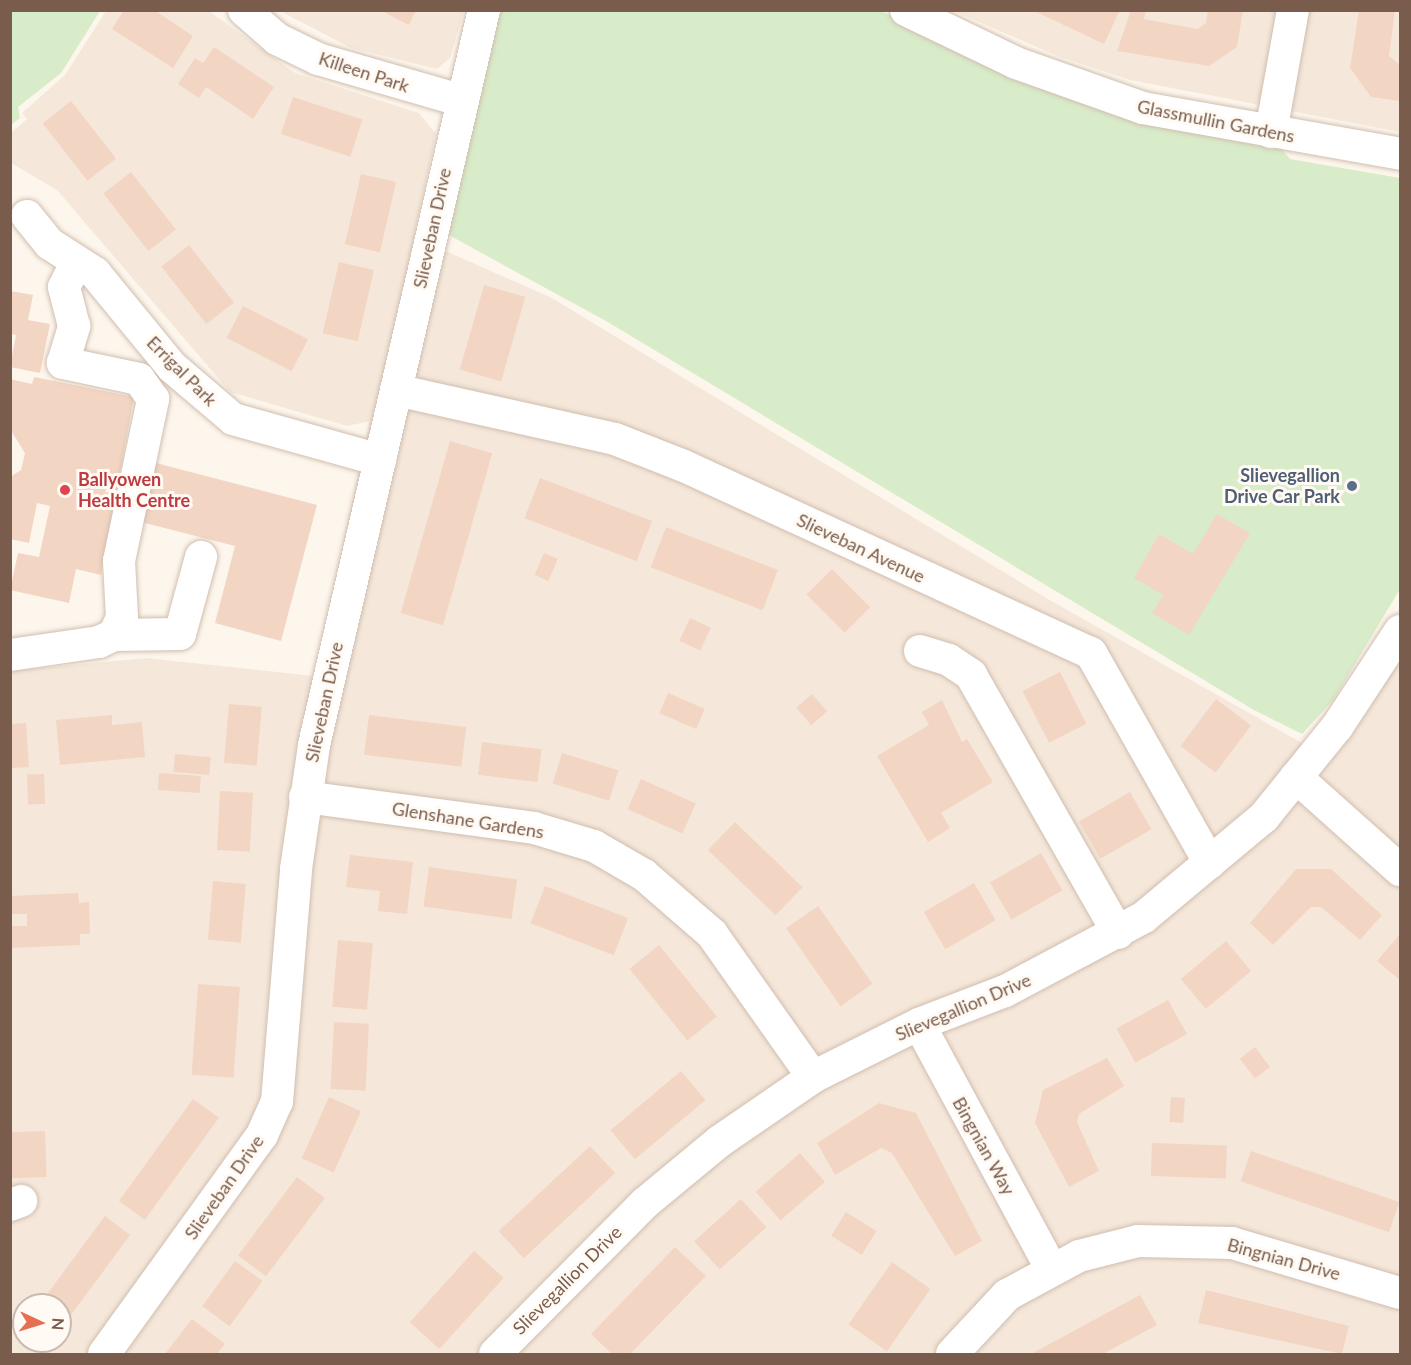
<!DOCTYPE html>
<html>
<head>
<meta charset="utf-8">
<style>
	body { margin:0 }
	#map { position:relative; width:1411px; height:1365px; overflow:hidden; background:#fdf6ec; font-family:Lato,sans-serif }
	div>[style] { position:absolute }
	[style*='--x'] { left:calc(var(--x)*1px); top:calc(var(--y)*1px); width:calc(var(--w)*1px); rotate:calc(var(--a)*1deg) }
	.residential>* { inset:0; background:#f5e8da }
	.green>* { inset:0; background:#d8ecc9 }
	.building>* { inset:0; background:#f3d5c3; transform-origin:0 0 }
	.roads { filter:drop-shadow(0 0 2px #d1beb0) drop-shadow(0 0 2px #d1beb0) }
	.minor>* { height:32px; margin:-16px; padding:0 16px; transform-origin:16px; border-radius:16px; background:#fff }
	.dots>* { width:16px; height:16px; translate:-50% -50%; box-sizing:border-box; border:3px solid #fffaf3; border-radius:50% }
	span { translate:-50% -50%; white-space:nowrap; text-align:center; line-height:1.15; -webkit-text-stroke:6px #fffaf3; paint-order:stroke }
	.street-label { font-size:18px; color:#7a5c4d }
	.service-label { font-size:18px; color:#4e5e75; font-weight:700 }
	.right { translate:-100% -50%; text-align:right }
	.health-label { font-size:18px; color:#be3a42; font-weight:700 }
	.left { translate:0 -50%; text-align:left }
	.frame { position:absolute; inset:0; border:12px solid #7a5c4d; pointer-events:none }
	.north { position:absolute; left:12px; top:1293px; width:60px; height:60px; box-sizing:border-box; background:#fffaf3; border:2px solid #cabbb1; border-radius:50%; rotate:94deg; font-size:16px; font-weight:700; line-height:24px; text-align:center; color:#7a5c4d }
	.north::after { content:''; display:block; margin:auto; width:21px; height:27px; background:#e76f51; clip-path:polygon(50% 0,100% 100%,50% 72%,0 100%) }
</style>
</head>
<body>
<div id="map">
	<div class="residential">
		<i style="clip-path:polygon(evenodd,106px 11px,209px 11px,295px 73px,419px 113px,436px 134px,414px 237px,552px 298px,1048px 599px,1323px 755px,1400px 651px,1400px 1354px,11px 1354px,11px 671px,146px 658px,314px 676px,370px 421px,347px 426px,230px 392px,57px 190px,11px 163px,11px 133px,27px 119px,22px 113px,65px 75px,106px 11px,24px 1305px,60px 1305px,60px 1341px,24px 1341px,24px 1305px)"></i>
		<i style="clip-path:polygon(280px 11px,464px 11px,450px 58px,437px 69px,351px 48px)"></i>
		<i style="clip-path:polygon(954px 11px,1400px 11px,1400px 132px,1130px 80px,1060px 57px)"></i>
	</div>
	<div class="green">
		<i style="clip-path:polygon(11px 10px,100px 11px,61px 73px,18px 107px,20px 118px,11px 125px)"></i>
		<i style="clip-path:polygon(498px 11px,881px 11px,1057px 95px,1160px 125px,1282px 149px,1290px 159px,1400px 178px,1400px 589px,1334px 699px,1302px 734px,1254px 710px,606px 321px,447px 234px)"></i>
	</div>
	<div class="building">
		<i style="clip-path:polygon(124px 10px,154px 10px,193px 36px,173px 68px,112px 29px)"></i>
		<i style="clip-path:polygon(380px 10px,416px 10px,409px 25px)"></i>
		<i style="clip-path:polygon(1032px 10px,1115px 10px,1119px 12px,1104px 44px)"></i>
		<i style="clip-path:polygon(1131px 10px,1146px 10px,1144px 19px,1197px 29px,1206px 23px,1208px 10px,1243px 10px,1237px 47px,1209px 66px,1117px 51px)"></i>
		<i style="clip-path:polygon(1359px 10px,1395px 10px,1389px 56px,1400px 65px,1400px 101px,1371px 97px,1350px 68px)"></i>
		<i style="clip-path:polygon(214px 47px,274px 87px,253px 119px,206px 87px,199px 98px,178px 84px,195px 58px,203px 63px)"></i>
		<i style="left:293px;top:97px;width:73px;height:39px;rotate:18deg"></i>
		<i style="left:71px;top:101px;width:73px;height:36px;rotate:52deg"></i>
		<i style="left:131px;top:172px;width:73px;height:35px;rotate:52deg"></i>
		<i style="left:361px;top:174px;width:36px;height:72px;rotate:13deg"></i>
		<i style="left:189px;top:245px;width:73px;height:35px;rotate:52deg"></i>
		<i style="left:339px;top:262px;width:36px;height:73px;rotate:13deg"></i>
		<i style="left:484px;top:285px;width:43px;height:88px;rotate:16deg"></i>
		<i style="clip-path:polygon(10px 291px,33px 295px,28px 320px,50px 324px,40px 373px,10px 367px,16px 335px,10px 334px)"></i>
		<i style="left:243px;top:306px;width:73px;height:36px;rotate:27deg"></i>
		<i style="clip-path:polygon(34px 377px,134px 397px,101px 575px,76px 569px,69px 603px,10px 590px,18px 553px,39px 557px,50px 506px,37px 503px,29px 543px,10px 539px,10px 477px,21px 470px,25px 453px,10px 429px,10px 379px,32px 384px)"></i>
		<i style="left:450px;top:441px;width:44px;height:179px;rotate:16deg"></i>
		<i style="clip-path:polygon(156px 463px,317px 505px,281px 641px,215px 623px,235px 546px,141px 522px)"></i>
		<i style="left:540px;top:478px;width:120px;height:43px;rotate:21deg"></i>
		<i style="clip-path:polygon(1217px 514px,1250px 533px,1189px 635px,1152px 613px,1163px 595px,1134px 578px,1159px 534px,1193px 554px)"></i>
		<i style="left:666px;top:527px;width:120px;height:43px;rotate:21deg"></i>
		<i style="left:544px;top:553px;width:15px;height:24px;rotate:23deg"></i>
		<i style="left:832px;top:569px;width:54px;height:36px;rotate:45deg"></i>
		<i style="left:690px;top:618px;width:23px;height:25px;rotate:25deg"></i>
		<i style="left:1060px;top:672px;width:58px;height:42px;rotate:63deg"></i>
		<i style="left:668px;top:693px;width:40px;height:22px;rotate:23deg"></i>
		<i style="left:812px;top:694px;width:23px;height:21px;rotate:49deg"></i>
		<i style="left:1216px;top:699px;width:44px;height:59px;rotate:37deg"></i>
		<i style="clip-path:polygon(942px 700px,962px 742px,967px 739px,993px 782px,941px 813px,950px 828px,928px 842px,877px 756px,929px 725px,922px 712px)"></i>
		<i style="left:229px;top:704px;width:33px;height:59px;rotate:5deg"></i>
		<i style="clip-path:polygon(112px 715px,112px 725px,142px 722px,145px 757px,60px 765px,56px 720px)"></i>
		<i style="left:369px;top:715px;width:98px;height:40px;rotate:7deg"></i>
		<i style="clip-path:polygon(26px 723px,29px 767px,10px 768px,10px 724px)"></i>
		<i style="left:482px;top:742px;width:60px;height:33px;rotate:7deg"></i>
		<i style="left:562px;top:753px;width:59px;height:32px;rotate:17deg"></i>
		<i style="left:175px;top:754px;width:36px;height:18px;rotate:5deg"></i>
		<i style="left:159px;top:773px;width:42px;height:17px;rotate:4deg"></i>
		<i style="left:44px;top:774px;width:30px;height:17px;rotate:88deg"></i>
		<i style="left:641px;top:779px;width:60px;height:33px;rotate:24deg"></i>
		<i style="left:220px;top:791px;width:33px;height:59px;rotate:3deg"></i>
		<i style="left:1130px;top:792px;width:43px;height:59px;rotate:60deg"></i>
		<i style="left:735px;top:822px;width:94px;height:39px;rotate:44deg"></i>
		<i style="left:1041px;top:853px;width:43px;height:59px;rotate:60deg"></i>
		<i style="clip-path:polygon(350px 855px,413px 862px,407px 914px,378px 911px,380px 891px,346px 887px)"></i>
		<i style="left:429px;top:867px;width:89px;height:40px;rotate:8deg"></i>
		<i style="clip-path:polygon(1296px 869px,1331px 869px,1382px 915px,1360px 940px,1321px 907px,1311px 907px,1273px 945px,1250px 923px)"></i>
		<i style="left:213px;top:881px;width:33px;height:59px;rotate:5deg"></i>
		<i style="left:974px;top:883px;width:43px;height:58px;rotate:60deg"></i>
		<i style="left:545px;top:886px;width:89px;height:40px;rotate:21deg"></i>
		<i style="clip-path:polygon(78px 893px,79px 903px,89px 902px,90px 934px,80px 934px,80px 945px,10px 948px,10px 926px,27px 926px,27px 914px,10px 914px,10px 896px)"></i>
		<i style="left:818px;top:906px;width:95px;height:39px;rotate:55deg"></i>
		<i style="clip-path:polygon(1400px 934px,1400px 980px,1377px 961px)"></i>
		<i style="left:338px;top:940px;width:35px;height:67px;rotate:5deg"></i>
		<i style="left:1226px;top:941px;width:39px;height:59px;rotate:50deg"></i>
		<i style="left:659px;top:945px;width:92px;height:38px;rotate:51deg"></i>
		<i style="left:198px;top:984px;width:42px;height:91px;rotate:4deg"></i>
		<i style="left:1168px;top:1000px;width:39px;height:59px;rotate:61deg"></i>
		<i style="left:334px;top:1022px;width:35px;height:67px;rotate:3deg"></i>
		<i style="left:1255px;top:1047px;width:25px;height:19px;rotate:53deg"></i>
		<i style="clip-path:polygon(1107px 1058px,1124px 1086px,1079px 1114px,1077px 1122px,1099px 1171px,1069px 1187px,1035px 1123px,1043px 1090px)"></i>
		<i style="left:681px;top:1071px;width:38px;height:92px;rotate:50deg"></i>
		<i style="left:329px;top:1097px;width:35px;height:67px;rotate:24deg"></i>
		<i style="left:1171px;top:1097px;width:14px;height:25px;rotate:4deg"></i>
		<i style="left:193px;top:1099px;width:32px;height:126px;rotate:36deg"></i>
		<i style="clip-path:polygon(879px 1103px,916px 1113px,982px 1241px,955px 1256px,892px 1153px,881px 1148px,835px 1175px,817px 1143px)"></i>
		<i style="left:45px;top:1131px;width:46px;height:35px;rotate:88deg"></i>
		<i style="left:1152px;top:1143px;width:75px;height:33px;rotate:2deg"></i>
		<i style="left:590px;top:1146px;width:37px;height:125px;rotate:47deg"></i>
		<i style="left:1251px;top:1151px;width:157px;height:32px;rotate:19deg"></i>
		<i style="left:800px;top:1153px;width:38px;height:59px;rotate:49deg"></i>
		<i style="left:297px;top:1177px;width:35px;height:98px;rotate:37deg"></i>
		<i style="left:741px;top:1199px;width:38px;height:63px;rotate:48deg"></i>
		<i style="left:846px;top:1212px;width:36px;height:28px;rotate:32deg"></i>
		<i style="clip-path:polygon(105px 1216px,130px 1235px,60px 1330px,60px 1305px,39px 1305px)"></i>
		<i style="clip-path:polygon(675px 1247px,706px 1276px,630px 1354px,612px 1354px,591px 1334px)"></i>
		<i style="left:474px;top:1251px;width:40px;height:96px;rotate:42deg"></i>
		<i style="left:235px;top:1261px;width:34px;height:56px;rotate:36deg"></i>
		<i style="left:892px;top:1262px;width:47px;height:76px;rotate:35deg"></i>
		<i style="clip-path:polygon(1206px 1290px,1349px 1326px,1342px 1354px,1198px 1323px)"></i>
		<i style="clip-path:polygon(1140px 1295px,1157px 1325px,1127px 1341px,1103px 1354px,1031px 1354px)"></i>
		<i style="clip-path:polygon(192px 1319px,225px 1344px,217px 1354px,165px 1354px)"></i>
	</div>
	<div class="roads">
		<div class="minor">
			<i style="--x:244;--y:10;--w:44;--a:41.3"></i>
			<i style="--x:277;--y:39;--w:46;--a:26"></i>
			<i style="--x:318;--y:59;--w:148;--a:16.1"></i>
			<i style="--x:906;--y:10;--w:122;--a:25.7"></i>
			<i style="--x:1016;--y:63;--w:135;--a:19.5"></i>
			<i style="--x:1143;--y:108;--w:261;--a:10.1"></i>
			<i style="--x:1271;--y:132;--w:124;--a:-79.8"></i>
			<i style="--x:27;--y:216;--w:36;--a:51"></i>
			<i style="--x:50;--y:244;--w:54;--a:32.8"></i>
			<i style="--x:95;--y:273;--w:122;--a:50.7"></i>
			<i style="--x:172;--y:367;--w:80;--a:40.4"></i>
			<i style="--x:233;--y:419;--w:153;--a:15.6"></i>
			<i style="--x:396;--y:390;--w:224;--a:12.6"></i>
			<i style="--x:615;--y:439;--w:74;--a:21.4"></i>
			<i style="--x:684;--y:466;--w:448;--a:24.7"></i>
			<i style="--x:1091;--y:653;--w:241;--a:60.5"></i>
			<i style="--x:114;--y:635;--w:66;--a:-0.9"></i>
			<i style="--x:180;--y:634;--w:80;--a:-74.7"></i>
			<i style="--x:920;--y:651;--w:30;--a:17"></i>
			<i style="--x:949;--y:660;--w:27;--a:34"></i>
			<i style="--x:971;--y:675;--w:297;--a:60.3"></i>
			<i style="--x:10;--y:655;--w:90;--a:-8.3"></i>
			<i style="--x:99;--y:642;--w:17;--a:-25"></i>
			<i style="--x:114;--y:635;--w:19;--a:-65"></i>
			<i style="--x:122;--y:618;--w:57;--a:-93"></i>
			<i style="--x:119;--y:561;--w:166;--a:-78.1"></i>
			<i style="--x:153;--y:399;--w:24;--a:-125"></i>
			<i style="--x:139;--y:379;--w:78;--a:-168.1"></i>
			<i style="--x:63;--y:363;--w:39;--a:-73"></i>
			<i style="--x:74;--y:326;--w:40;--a:-104.4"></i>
			<i style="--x:64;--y:287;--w:28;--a:-63"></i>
			<i style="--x:1296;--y:777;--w:140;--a:41.8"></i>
			<i style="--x:305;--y:797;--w:231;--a:7.7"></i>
			<i style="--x:534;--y:828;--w:63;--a:16.7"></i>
			<i style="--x:594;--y:846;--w:58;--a:30.1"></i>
			<i style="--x:644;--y:875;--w:90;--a:40.9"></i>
			<i style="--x:712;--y:934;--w:175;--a:54.8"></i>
			<i style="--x:919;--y:1024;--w:277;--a:61.6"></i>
			<i style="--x:10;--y:1205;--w:12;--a:-20"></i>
			<i style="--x:104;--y:1354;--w:270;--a:-54.2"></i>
			<i style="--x:262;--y:1135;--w:36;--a:-66"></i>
			<i style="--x:277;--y:1102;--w:234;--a:-85.3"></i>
			<i style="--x:296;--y:869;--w:125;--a:-81.7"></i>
			<i style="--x:314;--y:745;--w:754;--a:-76.98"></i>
			<i style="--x:495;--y:1354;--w:213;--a:-45.2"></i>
			<i style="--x:645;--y:1203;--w:97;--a:-39.6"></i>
			<i style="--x:720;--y:1141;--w:113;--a:-34.5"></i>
			<i style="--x:813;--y:1077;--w:119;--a:-26.6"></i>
			<i style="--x:919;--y:1024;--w:92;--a:-21"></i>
			<i style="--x:1005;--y:991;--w:157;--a:-28"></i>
			<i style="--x:1144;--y:917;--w:156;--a:-39.8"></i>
			<i style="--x:1264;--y:817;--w:116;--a:-51"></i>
			<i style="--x:1337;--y:727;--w:115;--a:-56.7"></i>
			<i style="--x:952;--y:1354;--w:81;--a:-47"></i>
			<i style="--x:1007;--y:1295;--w:82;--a:-28.4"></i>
			<i style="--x:1079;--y:1256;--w:61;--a:-14.3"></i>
			<i style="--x:1138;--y:1241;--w:94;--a:1.2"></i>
			<i style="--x:1232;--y:1243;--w:175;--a:16.6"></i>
		</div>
	</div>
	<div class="dots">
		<i style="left:1352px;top:486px;background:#5c6f8a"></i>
		<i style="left:65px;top:490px;background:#e0444e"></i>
	</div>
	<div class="street-label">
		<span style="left:364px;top:72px;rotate:18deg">Killeen Park</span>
		<span style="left:1216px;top:121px;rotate:11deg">Glassmullin Gardens</span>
		<span style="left:432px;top:228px;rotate:-78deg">Slieveban Drive</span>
		<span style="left:182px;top:371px;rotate:45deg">Errigal Park</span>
		<span style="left:861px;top:548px;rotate:25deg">Slieveban Avenue</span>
		<span style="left:324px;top:702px;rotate:-78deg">Slieveban Drive</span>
		<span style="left:468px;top:820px;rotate:9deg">Glenshane Gardens</span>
		<span style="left:963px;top:1007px;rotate:-23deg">Slievegallion Drive</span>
		<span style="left:984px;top:1146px;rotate:61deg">Bingnian Way</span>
		<span style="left:224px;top:1187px;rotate:-55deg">Slieveban Drive</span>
		<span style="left:1284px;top:1259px;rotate:15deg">Bingnian Drive</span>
		<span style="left:567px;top:1280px;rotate:-45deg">Slievegallion Drive</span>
	</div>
	<div class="service-label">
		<span class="right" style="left:1340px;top:486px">Slievegallion<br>Drive Car Park</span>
	</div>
	<div class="health-label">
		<span class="left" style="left:78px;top:490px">Ballyowen<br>Health Centre</span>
	</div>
	<div class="frame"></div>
	<div class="north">N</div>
</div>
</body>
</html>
